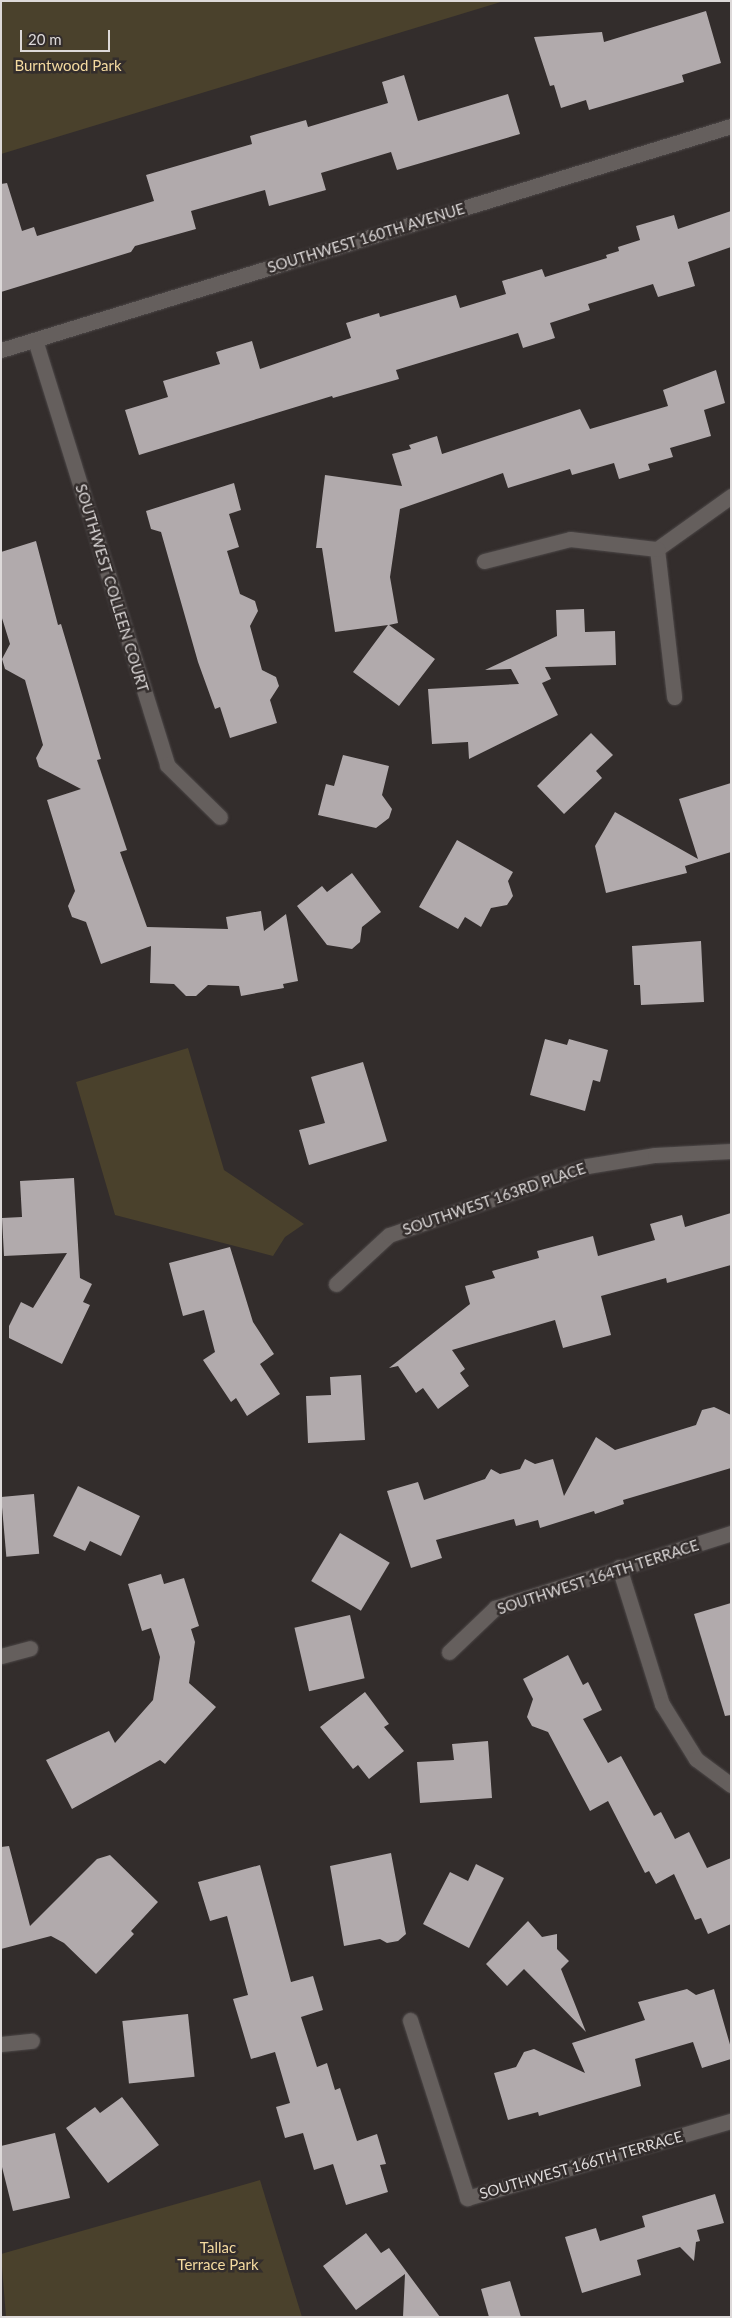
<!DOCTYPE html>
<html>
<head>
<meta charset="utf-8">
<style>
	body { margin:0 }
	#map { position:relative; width:732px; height:2318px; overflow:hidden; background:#332d2c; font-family:Lato,sans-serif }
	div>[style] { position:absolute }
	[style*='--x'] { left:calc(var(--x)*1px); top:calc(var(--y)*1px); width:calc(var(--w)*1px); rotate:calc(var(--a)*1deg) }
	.green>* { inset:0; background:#4a412c }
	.building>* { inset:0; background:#b1aaac; transform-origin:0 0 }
	.roads { filter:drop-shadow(0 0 1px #4d4848) drop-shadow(0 0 1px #4d4848) }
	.minor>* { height:15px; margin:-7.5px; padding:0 7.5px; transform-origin:7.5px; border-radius:7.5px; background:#655f5d }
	span { translate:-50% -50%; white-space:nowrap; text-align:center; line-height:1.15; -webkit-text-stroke:5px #332d2c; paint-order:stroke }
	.park-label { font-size:15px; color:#f4daa0 }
	.street-label { font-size:15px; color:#ddd9d9 }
	.frame { position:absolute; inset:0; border:2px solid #ddd9d9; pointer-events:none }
	.scale { position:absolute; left:20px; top:30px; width:90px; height:22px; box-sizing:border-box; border:2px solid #ddd9d9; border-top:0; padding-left:6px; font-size:15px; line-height:18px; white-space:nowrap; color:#ddd9d9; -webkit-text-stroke:4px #332d2c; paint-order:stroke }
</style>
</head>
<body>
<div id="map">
	<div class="green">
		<i style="clip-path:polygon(1px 1px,504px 1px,1px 154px)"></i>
		<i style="clip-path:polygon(188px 1048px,224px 1170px,304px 1224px,285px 1237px,273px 1256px,115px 1215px,76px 1082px)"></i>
		<i style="clip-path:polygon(260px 2180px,302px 2317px,6px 2317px,1px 2254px)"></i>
	</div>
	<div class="building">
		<i style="clip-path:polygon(706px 11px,721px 63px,682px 75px,684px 82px,589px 110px,586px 100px,561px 108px,554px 85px,550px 86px,534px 37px,602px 32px,604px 42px)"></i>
		<i style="clip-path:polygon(404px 75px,418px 121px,508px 94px,520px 134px,397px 170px,391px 152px,321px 173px,326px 190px,269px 206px,265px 190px,191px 211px,196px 229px,135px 246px,131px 252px,1px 292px,1px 184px,7px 183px,22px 231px,34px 227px,37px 236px,154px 201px,146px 175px,252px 144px,250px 136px,306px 120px,308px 127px,388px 103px,382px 82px)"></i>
		<i style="clip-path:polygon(731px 211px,731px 247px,688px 262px,695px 286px,658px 297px,653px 284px,588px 304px,590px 310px,550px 323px,555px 338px,523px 348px,518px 333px,396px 370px,399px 379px,333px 398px,332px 396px,139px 455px,125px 410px,168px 397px,163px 381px,220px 364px,216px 352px,252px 341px,260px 369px,351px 338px,346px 323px,379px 313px,380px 317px,456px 295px,460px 308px,506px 294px,502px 281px,542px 269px,545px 277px,607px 258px,606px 255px,619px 251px,618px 247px,640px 240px,636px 226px,674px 215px,678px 229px)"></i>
		<i style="clip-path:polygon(716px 370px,725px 403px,704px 410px,711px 436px,670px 448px,673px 457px,648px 464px,650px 470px,619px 479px,614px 463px,572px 475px,570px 469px,508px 488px,503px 473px,400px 509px,390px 577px,398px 623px,389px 625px,435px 659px,399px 706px,353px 672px,388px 625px,335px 632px,322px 548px,316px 548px,325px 475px,402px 486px,392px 454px,411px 449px,409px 445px,437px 436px,442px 454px,580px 409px,590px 429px,668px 406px,663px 390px)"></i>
		<i style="clip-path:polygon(234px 483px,241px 510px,229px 514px,239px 547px,227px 551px,240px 594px,255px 601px,258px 611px,250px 626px,262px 670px,276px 677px,279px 686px,270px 700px,277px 723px,230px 738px,220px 707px,215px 709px,198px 662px,161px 532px,151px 529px,146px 511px)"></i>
		<i style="clip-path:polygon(36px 541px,58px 625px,61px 624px,101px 759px,97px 760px,127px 850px,120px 852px,147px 927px,228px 929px,226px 917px,261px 911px,264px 931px,286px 914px,298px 981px,283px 984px,284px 988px,241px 996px,239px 986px,208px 985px,196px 996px,186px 996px,174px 984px,150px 983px,151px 946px,101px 964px,86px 922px,72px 917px,68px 906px,75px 891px,47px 800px,81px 789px,39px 767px,36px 758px,43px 745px,25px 680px,5px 669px,2px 659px,10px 644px,1px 615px,1px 552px)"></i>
		<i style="clip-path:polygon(584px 609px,585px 632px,615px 631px,616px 665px,545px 667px,551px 679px,542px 683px,558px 715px,469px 759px,468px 742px,432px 744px,428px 689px,519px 684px,511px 669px,485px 670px,557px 636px,556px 610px)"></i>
		<i style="clip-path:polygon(591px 733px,613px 755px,596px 771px,602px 778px,564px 814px,537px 786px)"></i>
		<i style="clip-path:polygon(343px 755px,389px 766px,382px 795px,392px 809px,389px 818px,376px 828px,318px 815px,326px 784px,334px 786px)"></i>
		<i style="clip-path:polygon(731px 783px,731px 852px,685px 866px,687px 873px,606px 893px,595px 846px,615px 812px,698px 859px,679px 799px)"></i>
		<i style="clip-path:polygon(457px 840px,513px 872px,508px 881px,513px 896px,507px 905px,491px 908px,481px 927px,465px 917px,458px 929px,419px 907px)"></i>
		<i style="clip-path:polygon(352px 873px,381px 912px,362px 927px,360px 942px,352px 949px,327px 945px,297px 906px,322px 886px,327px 892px)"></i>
		<i style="clip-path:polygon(701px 941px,704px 1002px,641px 1005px,640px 985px,634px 985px,632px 946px)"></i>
		<i style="clip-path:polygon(545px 1039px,567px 1045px,569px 1039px,608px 1050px,600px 1082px,593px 1080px,585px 1111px,530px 1095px)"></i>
		<i style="clip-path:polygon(363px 1062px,387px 1141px,309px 1165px,299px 1130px,325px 1123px,311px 1077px)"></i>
		<i style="clip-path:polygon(74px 1178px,80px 1278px,92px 1284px,83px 1302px,90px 1305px,62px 1364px,9px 1338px,9px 1326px,21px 1302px,33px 1308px,67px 1253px,4px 1256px,2px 1218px,22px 1217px,20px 1181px)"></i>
		<i style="clip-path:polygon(731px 1213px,731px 1265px,667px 1283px,666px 1278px,601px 1296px,611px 1335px,563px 1348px,555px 1320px,452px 1350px,465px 1369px,460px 1373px,469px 1386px,438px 1409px,423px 1388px,416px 1393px,398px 1366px,389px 1368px,470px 1304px,465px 1286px,495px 1278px,492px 1271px,539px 1258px,537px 1251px,593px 1236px,598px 1256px,655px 1240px,650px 1224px,682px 1215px,685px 1227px)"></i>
		<i style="clip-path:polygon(230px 1247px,253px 1322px,274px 1354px,260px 1364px,280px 1394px,247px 1416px,236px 1398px,231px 1402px,203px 1360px,215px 1352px,204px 1310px,183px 1316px,169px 1263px)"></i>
		<i style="clip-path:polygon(361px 1375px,365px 1440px,308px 1443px,306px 1396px,331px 1395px,330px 1377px)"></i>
		<i style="clip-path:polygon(714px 1407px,731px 1415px,731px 1468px,623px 1500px,624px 1504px,595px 1514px,594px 1511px,540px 1528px,538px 1520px,516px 1526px,514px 1519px,436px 1540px,442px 1558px,411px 1568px,387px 1491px,418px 1482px,424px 1500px,485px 1479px,491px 1469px,500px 1474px,520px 1469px,525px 1459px,535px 1464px,553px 1459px,564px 1496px,596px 1437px,615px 1450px,696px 1425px,702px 1410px)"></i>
		<i style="clip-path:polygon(78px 1486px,140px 1516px,121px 1556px,90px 1541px,85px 1551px,53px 1536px)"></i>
		<i style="left:34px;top:1494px;width:60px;height:33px;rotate:85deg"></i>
		<i style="left:340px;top:1533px;width:58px;height:56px;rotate:31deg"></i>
		<i style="clip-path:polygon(161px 1574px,164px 1584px,184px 1578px,199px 1626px,191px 1629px,195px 1642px,189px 1683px,216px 1707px,165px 1764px,160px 1760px,72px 1809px,46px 1760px,109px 1731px,115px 1743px,153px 1700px,160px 1657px,151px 1628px,142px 1631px,128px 1584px)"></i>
		<i style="clip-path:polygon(731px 1603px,731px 1715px,725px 1716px,694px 1614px)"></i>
		<i style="left:350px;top:1615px;width:65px;height:57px;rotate:77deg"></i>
		<i style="clip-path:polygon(568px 1655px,583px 1685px,588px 1682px,602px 1710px,583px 1719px,608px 1763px,621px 1756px,654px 1816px,661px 1812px,675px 1839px,689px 1832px,707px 1868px,731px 1858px,731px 1924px,708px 1934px,701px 1918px,695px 1920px,674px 1874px,656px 1884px,649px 1871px,645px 1873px,608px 1801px,590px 1811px,548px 1732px,532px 1726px,527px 1717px,533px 1699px,523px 1679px)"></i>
		<i style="clip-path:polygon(365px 1692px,389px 1724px,384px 1727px,404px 1751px,369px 1779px,358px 1765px,353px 1769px,320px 1727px)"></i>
		<i style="clip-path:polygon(488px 1741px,492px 1798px,420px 1803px,417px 1762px,454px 1760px,452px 1744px)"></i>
		<i style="clip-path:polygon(9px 1846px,30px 1926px,97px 1859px,110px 1855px,158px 1902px,131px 1931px,134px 1934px,96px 1974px,64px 1943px,51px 1936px,1px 1949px,1px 1847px)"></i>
		<i style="clip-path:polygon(391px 1853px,406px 1934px,398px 1941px,387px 1943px,380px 1939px,344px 1946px,330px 1866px)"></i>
		<i style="clip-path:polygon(476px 1864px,504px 1878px,469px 1948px,423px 1924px,450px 1872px,468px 1881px)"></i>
		<i style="clip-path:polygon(260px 1865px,291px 1982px,313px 1976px,323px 2010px,301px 2017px,317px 2067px,327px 2063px,335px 2090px,340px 2088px,357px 2141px,377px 2134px,386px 2164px,380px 2165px,388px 2192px,346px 2205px,333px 2164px,314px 2170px,303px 2133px,285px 2138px,276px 2107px,290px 2103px,275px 2052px,251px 2059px,233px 1999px,248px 1995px,227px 1916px,210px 1921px,198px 1882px)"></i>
		<i style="clip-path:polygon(528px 1921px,542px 1937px,557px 1934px,557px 1949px,569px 1961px,561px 1969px,586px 2032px,524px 1969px,507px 1986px,486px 1964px)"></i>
		<i style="clip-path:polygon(687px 1989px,696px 1995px,714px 1989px,731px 2048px,731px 2059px,702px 2068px,693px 2042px,635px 2059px,641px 2086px,539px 2116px,538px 2112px,508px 2120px,494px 2073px,516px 2067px,524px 2052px,534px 2049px,585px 2073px,572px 2043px,645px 2020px,638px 2002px)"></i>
		<i style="left:188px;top:2014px;width:63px;height:66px;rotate:84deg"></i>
		<i style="clip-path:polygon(122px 2097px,159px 2145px,108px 2183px,66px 2128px,95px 2107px,100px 2113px)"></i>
		<i style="clip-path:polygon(55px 2133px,70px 2198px,13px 2211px,1px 2163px,1px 2146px)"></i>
		<i style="clip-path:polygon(715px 2194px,724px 2223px,697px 2230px,700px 2241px,696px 2242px,694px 2261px,680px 2247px,637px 2260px,641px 2275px,582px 2293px,565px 2237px,596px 2228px,600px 2241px,645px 2227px,642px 2216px)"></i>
		<i style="clip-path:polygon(366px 2233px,381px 2253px,389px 2248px,440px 2317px,403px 2317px,405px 2274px,356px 2310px,323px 2266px)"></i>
		<i style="clip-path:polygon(510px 2281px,521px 2317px,489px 2317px,481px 2289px)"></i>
	</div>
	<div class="roads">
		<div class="minor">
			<i style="--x:35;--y:340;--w:445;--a:72.7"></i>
			<i style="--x:167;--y:765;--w:74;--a:44.5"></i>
			<i style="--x:1;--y:350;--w:764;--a:-17.06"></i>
			<i style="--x:657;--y:549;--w:149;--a:83.4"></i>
			<i style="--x:657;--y:549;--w:91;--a:-35.6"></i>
			<i style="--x:484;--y:561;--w:89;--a:-14.3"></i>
			<i style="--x:570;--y:539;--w:88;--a:6.6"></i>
			<i style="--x:336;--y:1284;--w:72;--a:-42.8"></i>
			<i style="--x:389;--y:1235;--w:210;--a:-19.2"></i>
			<i style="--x:587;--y:1166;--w:69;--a:-9.2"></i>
			<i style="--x:655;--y:1155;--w:76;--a:-3"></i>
			<i style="--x:619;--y:1567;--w:144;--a:72.6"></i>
			<i style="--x:662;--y:1704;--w:65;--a:58.3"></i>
			<i style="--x:696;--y:1759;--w:44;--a:36.6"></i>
			<i style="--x:449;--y:1652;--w:64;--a:-43.7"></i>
			<i style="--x:495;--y:1608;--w:248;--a:-17.6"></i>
			<i style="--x:1;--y:1656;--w:30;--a:-15"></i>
			<i style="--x:410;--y:2020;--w:187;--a:72.2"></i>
			<i style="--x:467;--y:2198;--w:275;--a:-16.3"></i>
			<i style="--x:1;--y:2044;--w:31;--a:-6"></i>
		</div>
	</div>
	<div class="park-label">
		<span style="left:68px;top:66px">Burntwood Park</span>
		<span style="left:218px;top:2256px">Tallac<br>Terrace Park</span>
	</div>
	<div class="street-label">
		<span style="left:366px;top:238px;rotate:-17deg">SOUTHWEST 160TH AVENUE</span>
		<span style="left:112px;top:588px;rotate:73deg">SOUTHWEST COLLEEN COURT</span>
		<span style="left:494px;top:1199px;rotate:-19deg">SOUTHWEST 163RD PLACE</span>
		<span style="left:598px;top:1577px;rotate:-18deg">SOUTHWEST 164TH TERRACE</span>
		<span style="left:581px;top:2165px;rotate:-16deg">SOUTHWEST 166TH TERRACE</span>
	</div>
	<div class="frame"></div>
	<div class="scale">20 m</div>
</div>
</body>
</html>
